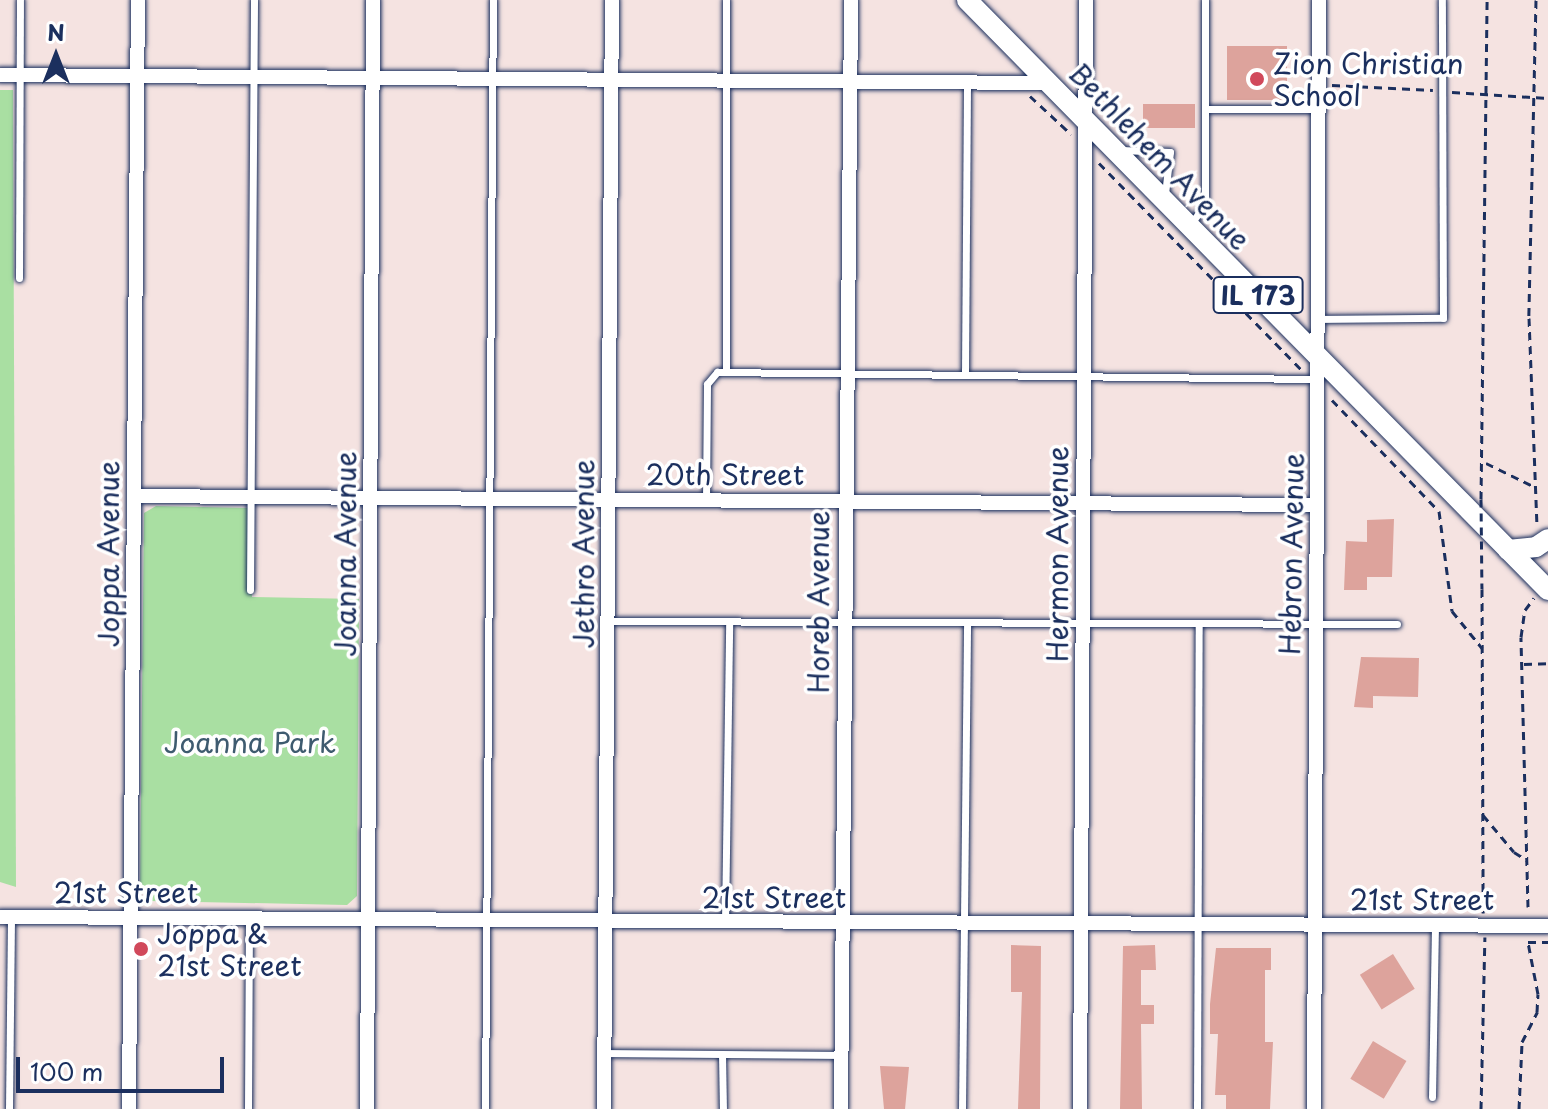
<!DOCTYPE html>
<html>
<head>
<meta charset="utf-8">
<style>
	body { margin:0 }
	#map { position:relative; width:1548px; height:1109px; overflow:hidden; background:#f5e3e1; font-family:"Playpen Sans",sans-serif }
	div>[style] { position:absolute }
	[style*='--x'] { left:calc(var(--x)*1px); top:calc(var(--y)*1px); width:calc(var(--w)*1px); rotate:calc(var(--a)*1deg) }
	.green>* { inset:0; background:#a9dfa2 }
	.building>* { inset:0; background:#dda39c; transform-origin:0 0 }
	.path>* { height:3px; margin-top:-1.5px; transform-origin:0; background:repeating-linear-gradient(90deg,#1b2f5e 0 8px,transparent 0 14px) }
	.roads { filter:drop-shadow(0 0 2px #1b2f5e) drop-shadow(0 0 2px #1b2f5e) }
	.service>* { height:7px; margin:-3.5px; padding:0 3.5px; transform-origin:3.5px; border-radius:3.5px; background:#fff }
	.minor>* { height:14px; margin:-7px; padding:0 7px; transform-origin:7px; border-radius:7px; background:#fff }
	.primary>* { height:20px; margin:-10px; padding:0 10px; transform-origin:10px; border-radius:10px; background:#fff }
	.path-bridge>* { height:3px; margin-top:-1.5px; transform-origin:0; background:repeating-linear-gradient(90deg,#1b2f5e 0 8px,transparent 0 14px) }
	.dots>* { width:22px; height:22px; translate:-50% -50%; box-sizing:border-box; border:4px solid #fff; border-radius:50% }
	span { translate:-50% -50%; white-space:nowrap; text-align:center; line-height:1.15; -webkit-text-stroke:7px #fff; paint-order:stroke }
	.shield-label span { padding:2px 6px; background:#fff; border:2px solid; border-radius:6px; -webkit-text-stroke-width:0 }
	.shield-label { font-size:26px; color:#1b2f5e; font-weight:700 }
	.poi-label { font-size:28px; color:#1b2f5e }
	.left { translate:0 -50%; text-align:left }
	.street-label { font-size:28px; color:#1b2f5e }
	.park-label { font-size:28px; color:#3e5b6f }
	.north { position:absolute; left:16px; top:16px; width:80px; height:80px; -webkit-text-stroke:6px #fff; paint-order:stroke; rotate:0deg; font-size:22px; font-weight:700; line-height:32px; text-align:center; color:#1b2f5e }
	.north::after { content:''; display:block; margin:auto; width:28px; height:36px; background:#1b2f5e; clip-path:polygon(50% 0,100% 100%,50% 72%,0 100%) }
	.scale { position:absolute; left:16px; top:1057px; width:208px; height:36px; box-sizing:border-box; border:4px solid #1b2f5e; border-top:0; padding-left:10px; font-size:24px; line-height:28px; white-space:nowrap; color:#1b2f5e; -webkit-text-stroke:6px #fff; paint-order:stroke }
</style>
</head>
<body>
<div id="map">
	<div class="green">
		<i style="clip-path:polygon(0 90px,13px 90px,16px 887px,0 882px)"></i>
		<i style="clip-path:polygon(156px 506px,249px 508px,252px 597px,359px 599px,357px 896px,347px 905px,150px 901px,140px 884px,144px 513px)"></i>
	</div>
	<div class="building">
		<i style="left:1227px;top:46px;width:60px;height:54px"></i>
		<i style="left:1143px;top:104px;width:52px;height:24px"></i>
		<i style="clip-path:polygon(1394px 519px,1392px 577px,1367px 577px,1367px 590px,1344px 590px,1346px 541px,1367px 542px,1367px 520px)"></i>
		<i style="clip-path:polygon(1361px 657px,1419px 658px,1418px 697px,1373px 696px,1373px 708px,1354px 707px)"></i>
		<i style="clip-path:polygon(1011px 945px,1041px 946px,1040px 1109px,1018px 1109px,1022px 992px,1011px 992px)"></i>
		<i style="clip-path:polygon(1155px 945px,1156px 970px,1141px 970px,1141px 1005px,1154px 1005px,1154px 1024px,1141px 1024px,1142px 1109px,1120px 1109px,1123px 946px)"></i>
		<i style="clip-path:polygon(1216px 948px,1271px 948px,1271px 970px,1265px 970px,1265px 1042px,1273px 1042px,1270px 1109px,1226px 1109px,1226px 1095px,1215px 1095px,1218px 1034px,1210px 1034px,1210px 1004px)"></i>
		<i style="left:1393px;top:954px;width:41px;height:39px;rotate:58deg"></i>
		<i style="left:1373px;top:1041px;width:39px;height:44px;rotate:31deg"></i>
		<i style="clip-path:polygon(880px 1066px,909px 1067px,905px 1109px,884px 1109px)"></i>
	</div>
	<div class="path">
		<i style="--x:1536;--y:0;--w:318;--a:91.3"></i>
		<i style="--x:1529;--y:318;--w:209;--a:87.8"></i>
		<i style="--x:1332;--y:85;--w:101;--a:2.8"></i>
		<i style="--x:1452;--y:92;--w:96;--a:3.6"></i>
		<i style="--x:1030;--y:96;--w:56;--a:42.8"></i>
		<i style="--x:1099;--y:163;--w:289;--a:45.6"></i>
		<i style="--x:1332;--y:400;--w:154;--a:46.1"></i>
		<i style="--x:1439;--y:511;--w:101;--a:82.6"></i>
		<i style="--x:1452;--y:611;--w:48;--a:51"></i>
		<i style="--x:1486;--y:463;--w:52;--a:26.1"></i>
		<i style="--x:1481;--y:499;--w:499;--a:-89.3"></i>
		<i style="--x:1482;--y:589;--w:324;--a:89.8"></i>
		<i style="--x:1524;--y:664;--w:24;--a:-2"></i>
		<i style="--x:1483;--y:815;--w:48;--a:50"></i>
		<i style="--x:1514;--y:852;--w:15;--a:32"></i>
		<i style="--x:1528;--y:907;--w:270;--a:-91.5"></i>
		<i style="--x:1521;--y:637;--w:27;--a:-82"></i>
		<i style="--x:1525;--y:610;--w:15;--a:-53"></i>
		<i style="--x:1481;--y:1109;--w:172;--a:-88.7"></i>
		<i style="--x:1519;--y:1109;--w:67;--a:-87.4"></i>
		<i style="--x:1522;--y:1042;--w:34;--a:-63"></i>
		<i style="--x:1537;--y:1012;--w:18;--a:-87"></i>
		<i style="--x:1538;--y:994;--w:53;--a:-100.9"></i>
		<i style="--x:1528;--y:942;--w:20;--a:0"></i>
	</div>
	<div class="roads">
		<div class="service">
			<i style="--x:1205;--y:109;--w:113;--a:0"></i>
			<i style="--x:1121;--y:150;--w:49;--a:2.3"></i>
			<i style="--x:1170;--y:152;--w:42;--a:96.8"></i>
			<i style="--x:1190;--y:225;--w:26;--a:-54"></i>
			<i style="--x:1205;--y:204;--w:204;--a:-90"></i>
			<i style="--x:19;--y:278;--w:278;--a:-89.8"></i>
			<i style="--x:1317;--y:319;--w:126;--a:-0.5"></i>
			<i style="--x:1443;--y:318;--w:318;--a:-90.2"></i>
			<i style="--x:726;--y:371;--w:371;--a:-90"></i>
			<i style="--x:965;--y:373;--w:290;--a:-89.6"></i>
			<i style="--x:706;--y:500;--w:116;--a:-89.5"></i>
			<i style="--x:707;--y:384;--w:16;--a:-50"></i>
			<i style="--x:717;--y:372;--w:599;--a:0.67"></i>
			<i style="--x:250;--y:590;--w:590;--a:-89.61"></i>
			<i style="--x:609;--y:621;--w:788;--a:0.22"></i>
			<i style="--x:725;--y:923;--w:302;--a:-89.2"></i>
			<i style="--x:604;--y:1053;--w:237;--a:0.5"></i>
			<i style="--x:722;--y:1054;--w:55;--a:89"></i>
			<i style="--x:1432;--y:1097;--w:171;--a:-89"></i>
			<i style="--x:9;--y:1109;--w:192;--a:-89.4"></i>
			<i style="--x:248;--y:1109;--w:190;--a:-89.7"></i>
			<i style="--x:485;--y:1109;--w:1109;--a:-89.59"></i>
			<i style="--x:962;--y:1109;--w:487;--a:-89.4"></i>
			<i style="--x:1197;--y:1109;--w:485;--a:-89.8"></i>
		</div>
		<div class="minor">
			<i style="--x:0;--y:75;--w:1049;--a:0.44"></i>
			<i style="--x:134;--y:496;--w:1183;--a:0.44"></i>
			<i style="--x:0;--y:917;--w:1548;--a:0.33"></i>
			<i style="--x:129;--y:1109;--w:1109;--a:-89.54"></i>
			<i style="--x:367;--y:1109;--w:1109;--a:-89.69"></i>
			<i style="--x:604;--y:1109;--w:1109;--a:-89.59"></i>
			<i style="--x:841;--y:1109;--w:1109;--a:-89.48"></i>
			<i style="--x:1080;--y:1109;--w:1109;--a:-89.69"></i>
			<i style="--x:1314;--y:1109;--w:1109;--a:-89.74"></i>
		</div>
		<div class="primary">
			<i style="--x:967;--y:0;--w:828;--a:45.44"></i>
			<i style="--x:1508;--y:550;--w:28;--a:-6"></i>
			<i style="--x:1536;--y:547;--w:14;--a:-34"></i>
		</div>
	</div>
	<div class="path-bridge">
		<i style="--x:1481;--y:499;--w:90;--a:89.4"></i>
	</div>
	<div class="dots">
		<i style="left:1257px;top:79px;background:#d1495b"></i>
		<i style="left:141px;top:949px;background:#d1495b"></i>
	</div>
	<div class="shield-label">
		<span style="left:1258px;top:295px">IL 173</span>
	</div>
	<div class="poi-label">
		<span class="left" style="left:1273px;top:79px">Zion Christian<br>School</span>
		<span class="left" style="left:157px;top:949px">Joppa &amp;<br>21st Street</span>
	</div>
	<div class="street-label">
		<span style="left:1160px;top:156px;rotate:46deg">Bethlehem Avenue</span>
		<span style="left:725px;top:474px">20th Street</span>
		<span style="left:108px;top:554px;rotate:-90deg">Joppa Avenue</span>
		<span style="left:345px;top:554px;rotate:-90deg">Joanna Avenue</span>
		<span style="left:583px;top:554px;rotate:-90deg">Jethro Avenue</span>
		<span style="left:1057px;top:554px;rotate:-90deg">Hermon Avenue</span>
		<span style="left:1291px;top:554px;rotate:-89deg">Hebron Avenue</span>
		<span style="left:818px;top:602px;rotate:-90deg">Horeb Avenue</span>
		<span style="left:126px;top:892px">21st Street</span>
		<span style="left:774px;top:897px">21st Street</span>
		<span style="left:1422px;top:899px">21st Street</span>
	</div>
	<div class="park-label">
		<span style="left:250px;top:742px">Joanna Park</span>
	</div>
	<div class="north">N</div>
	<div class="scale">100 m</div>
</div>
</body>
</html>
